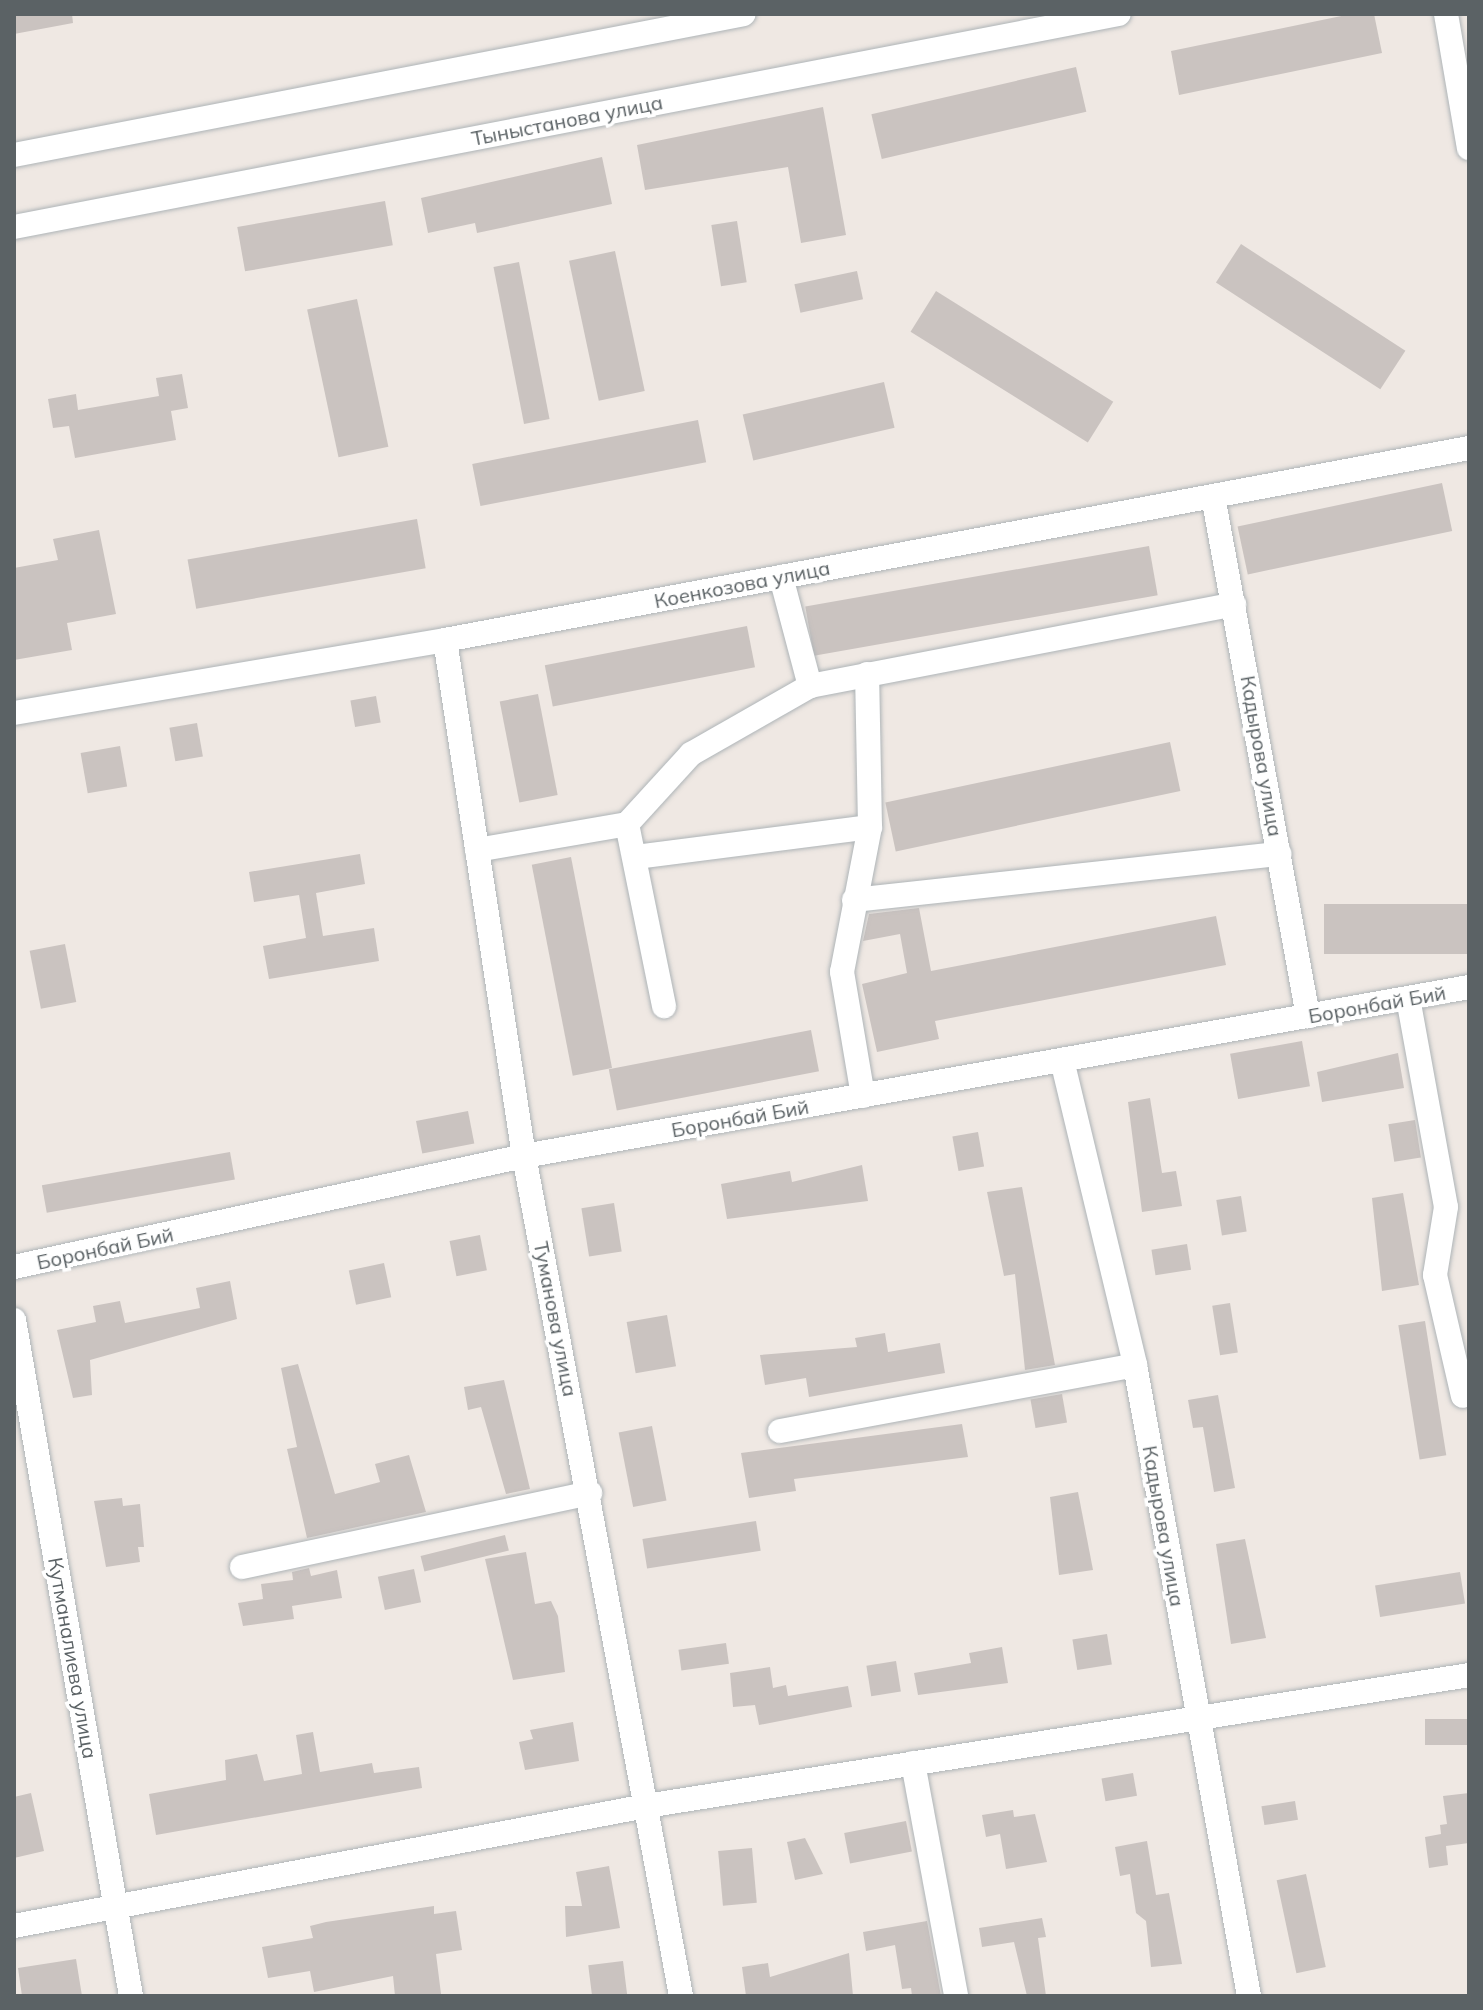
<!DOCTYPE html>
<html>
<head>
<meta charset="utf-8">
<style>
	body { margin:0 }
	#map { position:relative; width:1483px; height:2010px; overflow:hidden; background:#efe8e3; font-family:Mulish,sans-serif }
	div>[style] { position:absolute }
	[style*='--x'] { left:calc(var(--x)*1px); top:calc(var(--y)*1px); width:calc(var(--w)*1px); rotate:calc(var(--a)*1deg) }
	.building>* { inset:0; background:#cac3c0; transform-origin:0 0 }
	.roads { filter:drop-shadow(0 0 2px #aeb4b7) drop-shadow(0 0 2px #aeb4b7) }
	.minor>* { height:24px; margin:-12px; padding:0 12px; transform-origin:12px; border-radius:12px; background:#fff }
	span { translate:-50% -50%; white-space:nowrap; text-align:center; line-height:1.15; -webkit-text-stroke:7px #fff; paint-order:stroke }
	.street-label { font-size:20px; color:#5b6265 }
	.frame { position:absolute; inset:0; border:16px solid #5b6265; pointer-events:none }
</style>
</head>
<body>
<div id="map">
	<div class="building">
		<i style="clip-path:polygon(14px 14px,72px 14px,73px 23px,14px 34px)"></i>
		<i style="clip-path:polygon(1351px 14px,1374px 14px,1382px 53px,1179px 95px,1171px 51px)"></i>
		<i style="left:1076px;top:67px;width:46px;height:210px;rotate:77deg"></i>
		<i style="clip-path:polygon(823px 107px,846px 235px,801px 243px,788px 167px,645px 190px,637px 145px)"></i>
		<i style="clip-path:polygon(602px 157px,612px 204px,477px 233px,475px 223px,428px 233px,421px 198px)"></i>
		<i style="left:385px;top:201px;width:45px;height:150px;rotate:80deg"></i>
		<i style="left:737px;top:221px;width:62px;height:26px;rotate:81deg"></i>
		<i style="left:1241px;top:244px;width:196px;height:46px;rotate:33deg"></i>
		<i style="left:615px;top:251px;width:143px;height:47px;rotate:78deg"></i>
		<i style="left:519px;top:262px;width:160px;height:26px;rotate:79deg"></i>
		<i style="left:857px;top:271px;width:29px;height:64px;rotate:78deg"></i>
		<i style="left:936px;top:291px;width:209px;height:48px;rotate:32deg"></i>
		<i style="left:357px;top:299px;width:151px;height:51px;rotate:78deg"></i>
		<i style="clip-path:polygon(182px 374px,188px 408px,171px 411px,176px 440px,75px 458px,69px 426px,53px 428px,48px 399px,76px 394px,78px 410px,159px 396px,156px 378px)"></i>
		<i style="left:884px;top:382px;width:47px;height:145px;rotate:77deg"></i>
		<i style="left:698px;top:420px;width:43px;height:230px;rotate:79deg"></i>
		<i style="left:1442px;top:483px;width:49px;height:209px;rotate:78deg"></i>
		<i style="left:417px;top:519px;width:50px;height:233px;rotate:80deg"></i>
		<i style="clip-path:polygon(99px 530px,116px 614px,67px 623px,72px 650px,14px 660px,14px 568px,58px 560px,53px 539px)"></i>
		<i style="left:1149px;top:546px;width:50px;height:349px;rotate:80deg"></i>
		<i style="left:747px;top:626px;width:42px;height:206px;rotate:79deg"></i>
		<i style="left:538px;top:694px;width:103px;height:39px;rotate:79deg"></i>
		<i style="left:376px;top:696px;width:27px;height:26px;rotate:80deg"></i>
		<i style="left:197px;top:723px;width:34px;height:28px;rotate:80deg"></i>
		<i style="left:1170px;top:742px;width:50px;height:291px;rotate:78deg"></i>
		<i style="left:120px;top:746px;width:41px;height:40px;rotate:80deg"></i>
		<i style="clip-path:polygon(360px 854px,365px 884px,316px 893px,323px 936px,374px 928px,379px 961px,269px 979px,263px 946px,306px 938px,299px 895px,254px 902px,249px 872px)"></i>
		<i style="left:571px;top:857px;width:215px;height:40px;rotate:79deg"></i>
		<i style="left:1469px;top:904px;width:50px;height:145px;rotate:90deg"></i>
		<i style="clip-path:polygon(919px 908px,931px 971px,1216px 916px,1226px 965px,935px 1021px,939px 1039px,877px 1052px,862px 984px,907px 973px,900px 934px,863px 941px,869px 914px)"></i>
		<i style="left:65px;top:944px;width:59px;height:36px;rotate:79deg"></i>
		<i style="left:811px;top:1030px;width:42px;height:206px;rotate:79deg"></i>
		<i style="left:1302px;top:1041px;width:46px;height:73px;rotate:80deg"></i>
		<i style="clip-path:polygon(1398px 1053px,1404px 1088px,1322px 1102px,1317px 1072px)"></i>
		<i style="clip-path:polygon(1150px 1098px,1162px 1173px,1176px 1171px,1182px 1206px,1142px 1212px,1128px 1102px)"></i>
		<i style="left:468px;top:1111px;width:33px;height:53px;rotate:79deg"></i>
		<i style="left:1415px;top:1120px;width:38px;height:27px;rotate:81deg"></i>
		<i style="left:978px;top:1132px;width:35px;height:26px;rotate:80deg"></i>
		<i style="left:230px;top:1152px;width:28px;height:191px;rotate:80deg"></i>
		<i style="clip-path:polygon(862px 1165px,868px 1201px,727px 1219px,721px 1184px,790px 1171px,792px 1182px)"></i>
		<i style="clip-path:polygon(1022px 1187px,1055px 1365px,1025px 1370px,1015px 1274px,1004px 1276px,987px 1192px)"></i>
		<i style="clip-path:polygon(1403px 1193px,1419px 1285px,1382px 1291px,1372px 1198px)"></i>
		<i style="left:1241px;top:1196px;width:36px;height:25px;rotate:81deg"></i>
		<i style="left:614px;top:1203px;width:49px;height:33px;rotate:81deg"></i>
		<i style="left:480px;top:1235px;width:36px;height:31px;rotate:79deg"></i>
		<i style="left:1187px;top:1244px;width:26px;height:36px;rotate:81deg"></i>
		<i style="left:384px;top:1263px;width:35px;height:36px;rotate:78deg"></i>
		<i style="clip-path:polygon(230px 1281px,237px 1319px,90px 1360px,92px 1395px,73px 1398px,57px 1330px,96px 1322px,93px 1306px,120px 1301px,125px 1323px,200px 1308px,196px 1288px)"></i>
		<i style="left:1230px;top:1303px;width:50px;height:18px;rotate:81deg"></i>
		<i style="left:667px;top:1315px;width:52px;height:41px;rotate:80deg"></i>
		<i style="left:1425px;top:1321px;width:136px;height:27px;rotate:81deg"></i>
		<i style="clip-path:polygon(885px 1333px,888px 1352px,940px 1343px,945px 1373px,809px 1397px,806px 1378px,765px 1385px,760px 1355px,857px 1347px,855px 1338px)"></i>
		<i style="clip-path:polygon(298px 1364px,335px 1494px,380px 1482px,375px 1464px,409px 1455px,426px 1512px,307px 1538px,287px 1449px,297px 1447px,281px 1368px)"></i>
		<i style="clip-path:polygon(504px 1380px,530px 1489px,506px 1494px,481px 1407px,468px 1410px,464px 1387px)"></i>
		<i style="left:1062px;top:1394px;width:29px;height:32px;rotate:80deg"></i>
		<i style="clip-path:polygon(1218px 1395px,1235px 1488px,1214px 1492px,1203px 1427px,1193px 1428px,1188px 1400px)"></i>
		<i style="clip-path:polygon(962px 1424px,968px 1457px,794px 1479px,796px 1491px,749px 1498px,741px 1453px)"></i>
		<i style="left:652px;top:1426px;width:76px;height:34px;rotate:79deg"></i>
		<i style="clip-path:polygon(1078px 1492px,1093px 1570px,1059px 1575px,1050px 1497px)"></i>
		<i style="clip-path:polygon(122px 1498px,123px 1506px,140px 1504px,144px 1547px,138px 1547px,140px 1562px,106px 1567px,94px 1501px)"></i>
		<i style="left:756px;top:1521px;width:30px;height:115px;rotate:81deg"></i>
		<i style="left:505px;top:1535px;width:16px;height:87px;rotate:76deg"></i>
		<i style="clip-path:polygon(1245px 1539px,1266px 1638px,1231px 1644px,1216px 1544px)"></i>
		<i style="clip-path:polygon(526px 1552px,535px 1604px,551px 1601px,558px 1616px,565px 1672px,513px 1680px,485px 1559px)"></i>
		<i style="clip-path:polygon(309px 1568px,311px 1576px,337px 1570px,342px 1598px,292px 1606px,294px 1619px,243px 1626px,238px 1603px,263px 1599px,261px 1584px,293px 1580px,292px 1572px)"></i>
		<i style="left:414px;top:1569px;width:34px;height:37px;rotate:78deg"></i>
		<i style="left:1460px;top:1572px;width:32px;height:86px;rotate:81deg"></i>
		<i style="left:1107px;top:1634px;width:31px;height:35px;rotate:81deg"></i>
		<i style="left:726px;top:1643px;width:21px;height:48px;rotate:82deg"></i>
		<i style="clip-path:polygon(1002px 1647px,1008px 1683px,918px 1695px,914px 1673px,971px 1663px,969px 1653px)"></i>
		<i style="left:896px;top:1661px;width:31px;height:30px;rotate:81deg"></i>
		<i style="clip-path:polygon(770px 1667px,773px 1688px,786px 1685px,788px 1696px,848px 1686px,852px 1707px,759px 1725px,755px 1705px,733px 1707px,730px 1673px)"></i>
		<i style="left:1469px;top:1719px;width:26px;height:44px;rotate:90deg"></i>
		<i style="clip-path:polygon(573px 1722px,579px 1761px,525px 1770px,519px 1742px,533px 1739px,530px 1730px)"></i>
		<i style="clip-path:polygon(313px 1732px,320px 1772px,372px 1763px,374px 1773px,419px 1767px,422px 1788px,156px 1835px,149px 1794px,226px 1780px,225px 1760px,257px 1754px,264px 1781px,302px 1774px,296px 1735px)"></i>
		<i style="left:1133px;top:1773px;width:23px;height:32px;rotate:80deg"></i>
		<i style="clip-path:polygon(31px 1793px,44px 1851px,14px 1858px,14px 1797px)"></i>
		<i style="clip-path:polygon(1469px 1793px,1469px 1843px,1446px 1846px,1448px 1865px,1429px 1868px,1425px 1837px,1441px 1834px,1440px 1825px,1447px 1824px,1443px 1796px)"></i>
		<i style="left:1295px;top:1801px;width:19px;height:34px;rotate:81deg"></i>
		<i style="clip-path:polygon(1013px 1810px,1014px 1817px,1035px 1814px,1047px 1862px,1006px 1869px,1000px 1834px,986px 1837px,982px 1815px)"></i>
		<i style="left:906px;top:1821px;width:31px;height:63px;rotate:79deg"></i>
		<i style="clip-path:polygon(805px 1838px,823px 1874px,795px 1880px,787px 1842px)"></i>
		<i style="clip-path:polygon(1147px 1841px,1156px 1895px,1169px 1893px,1182px 1964px,1151px 1967px,1146px 1921px,1136px 1913px,1130px 1874px,1120px 1876px,1115px 1847px)"></i>
		<i style="left:752px;top:1848px;width:55px;height:34px;rotate:85deg"></i>
		<i style="clip-path:polygon(609px 1866px,620px 1928px,566px 1937px,565px 1906px,582px 1906px,576px 1872px)"></i>
		<i style="left:1306px;top:1874px;width:95px;height:30px;rotate:78deg"></i>
		<i style="clip-path:polygon(434px 1906px,434px 1914px,456px 1911px,462px 1950px,436px 1954px,441px 1994px,395px 1996px,393px 1976px,314px 1992px,310px 1971px,268px 1978px,262px 1947px,313px 1938px,310px 1926px,326px 1922px)"></i>
		<i style="clip-path:polygon(1042px 1918px,1046px 1937px,1038px 1938px,1046px 1996px,1027px 1996px,1014px 1942px,982px 1947px,979px 1928px)"></i>
		<i style="clip-path:polygon(927px 1921px,941px 1996px,912px 1996px,911px 1988px,902px 1989px,895px 1945px,866px 1951px,863px 1932px)"></i>
		<i style="clip-path:polygon(849px 1953px,853px 1996px,746px 1996px,742px 1967px,768px 1963px,770px 1977px)"></i>
		<i style="clip-path:polygon(76px 1959px,82px 1996px,22px 1996px,18px 1968px)"></i>
		<i style="left:623px;top:1961px;width:35px;height:35px;rotate:83deg"></i>
	</div>
	<div class="roads">
		<div class="minor">
			<i style="--x:1446;--y:14;--w:136;--a:80.3"></i>
			<i style="--x:14;--y:155;--w:743;--a:-10.93"></i>
			<i style="--x:14;--y:227;--w:1125;--a:-10.91"></i>
			<i style="--x:1213;--y:496;--w:529;--a:79.65"></i>
			<i style="--x:781;--y:577;--w:113;--a:75.1"></i>
			<i style="--x:445;--y:640;--w:522;--a:81.3"></i>
			<i style="--x:524;--y:1156;--w:855;--a:79.41"></i>
			<i style="--x:14;--y:713;--w:437;--a:-9.6"></i>
			<i style="--x:445;--y:640;--w:1042;--a:-10.62"></i>
			<i style="--x:627;--y:824;--w:95;--a:-47.6"></i>
			<i style="--x:691;--y:754;--w:137;--a:-29.7"></i>
			<i style="--x:810;--y:686;--w:432;--a:-10.9"></i>
			<i style="--x:477;--y:850;--w:152;--a:-9.8"></i>
			<i style="--x:627;--y:824;--w:186;--a:78.5"></i>
			<i style="--x:636;--y:857;--w:236;--a:-7.3"></i>
			<i style="--x:854;--y:900;--w:428;--a:-6.2"></i>
			<i style="--x:1408;--y:998;--w:212;--a:79.7"></i>
			<i style="--x:1446;--y:1207;--w:69;--a:99.2"></i>
			<i style="--x:1435;--y:1275;--w:124;--a:77"></i>
			<i style="--x:1062;--y:1060;--w:314;--a:76.5"></i>
			<i style="--x:1135;--y:1365;--w:641;--a:79.76"></i>
			<i style="--x:863;--y:1096;--w:126;--a:-99.6"></i>
			<i style="--x:842;--y:972;--w:148;--a:-79.1"></i>
			<i style="--x:870;--y:827;--w:153;--a:-91.1"></i>
			<i style="--x:14;--y:1267;--w:522;--a:-12.28"></i>
			<i style="--x:524;--y:1156;--w:960;--a:-10.14"></i>
			<i style="--x:14;--y:1320;--w:686;--a:80.18"></i>
			<i style="--x:780;--y:1431;--w:361;--a:-10.5"></i>
			<i style="--x:242;--y:1567;--w:356;--a:-12"></i>
			<i style="--x:913;--y:1763;--w:237;--a:79.5"></i>
			<i style="--x:14;--y:1926;--w:643;--a:-10.75"></i>
			<i style="--x:646;--y:1806;--w:833;--a:-9.04"></i>
		</div>
	</div>
	<div class="street-label">
		<span style="left:567px;top:120px;rotate:-11deg">Тыныстанова улица</span>
		<span style="left:742px;top:584px;rotate:-11deg">Коенкозова улица</span>
		<span style="left:1262px;top:756px;rotate:80deg">Кадырова улица</span>
		<span style="left:1377px;top:1004px;rotate:-10deg">Боронбай Бий</span>
		<span style="left:740px;top:1118px;rotate:-10deg">Боронбай Бий</span>
		<span style="left:105px;top:1248px;rotate:-12deg">Боронбай Бий</span>
		<span style="left:556px;top:1319px;rotate:79deg">Туманова улица</span>
		<span style="left:1164px;top:1526px;rotate:80deg">Кадырова улица</span>
		<span style="left:73px;top:1658px;rotate:80deg">Кутманалиева улица</span>
	</div>
	<div class="frame"></div>
</div>
</body>
</html>
